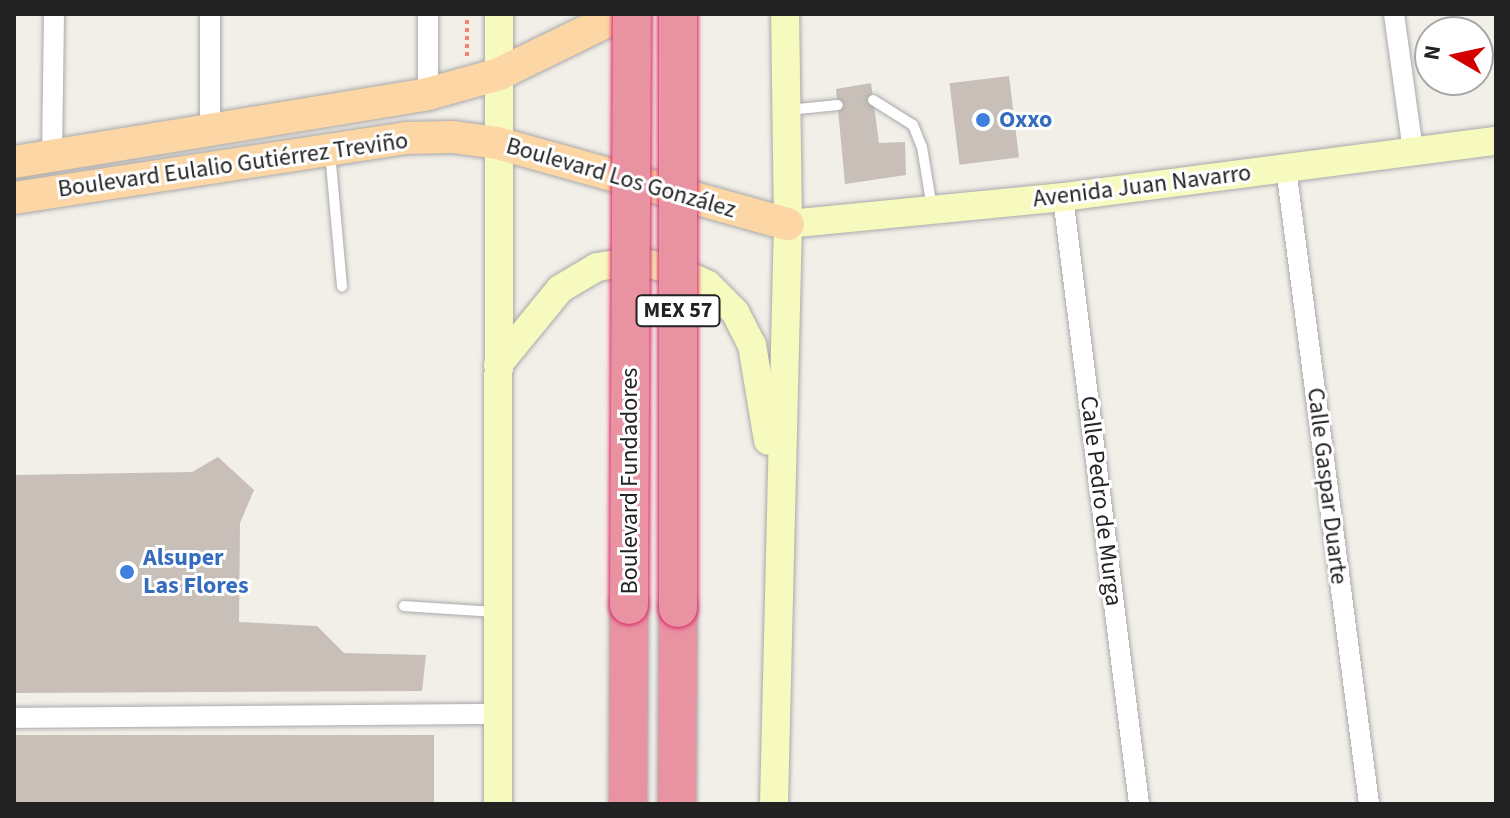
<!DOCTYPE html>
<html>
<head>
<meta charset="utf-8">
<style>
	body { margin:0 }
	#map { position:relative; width:1510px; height:818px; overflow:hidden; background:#f2efe9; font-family:"Source Sans 3",sans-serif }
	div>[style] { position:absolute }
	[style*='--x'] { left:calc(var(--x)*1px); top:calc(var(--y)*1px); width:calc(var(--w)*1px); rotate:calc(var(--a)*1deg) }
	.building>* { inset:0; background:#c7bfb8; transform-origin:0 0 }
	.path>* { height:4px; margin-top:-2px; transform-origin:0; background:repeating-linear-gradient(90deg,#fa8072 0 4px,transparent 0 8px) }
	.roads { filter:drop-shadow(0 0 2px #a9a9a9) drop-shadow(0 0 2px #a9a9a9) }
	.service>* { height:10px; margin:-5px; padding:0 5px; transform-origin:5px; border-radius:5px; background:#fff }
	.minor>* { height:20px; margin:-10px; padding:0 10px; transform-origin:10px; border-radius:10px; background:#fff }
	.secondary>* { height:28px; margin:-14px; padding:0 14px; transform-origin:14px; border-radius:14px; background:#f7fabf }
	.primary>* { height:32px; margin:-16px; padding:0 16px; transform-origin:16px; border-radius:16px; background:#fcd6a4 }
	.motorway>* { height:38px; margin:-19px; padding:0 19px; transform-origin:19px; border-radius:19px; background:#e892a2 }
	.bridges { filter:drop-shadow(0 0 2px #dc2a67) drop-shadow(0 0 2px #dc2a67) }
	.motorway-bridge>* { height:38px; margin:-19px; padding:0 19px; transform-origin:19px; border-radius:19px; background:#e892a2 }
	.dots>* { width:22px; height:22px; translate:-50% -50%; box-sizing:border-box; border:4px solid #fff; border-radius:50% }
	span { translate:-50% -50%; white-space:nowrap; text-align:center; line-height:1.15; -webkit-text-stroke:6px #fff; paint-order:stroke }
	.shield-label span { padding:2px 6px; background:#fff; border:2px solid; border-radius:6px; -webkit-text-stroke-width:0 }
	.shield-label { font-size:22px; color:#222; font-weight:700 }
	.shop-label { font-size:24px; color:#366cbe; font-weight:700 }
	.left { translate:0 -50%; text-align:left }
	.street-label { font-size:24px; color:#222 }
	.frame { position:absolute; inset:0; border:16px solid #222; pointer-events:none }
	.north { position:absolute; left:1414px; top:16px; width:80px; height:80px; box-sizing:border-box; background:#fff; border:2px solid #a7a7a7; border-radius:50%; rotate:279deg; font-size:22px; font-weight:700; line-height:32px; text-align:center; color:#222 }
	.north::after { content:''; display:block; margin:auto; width:28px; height:36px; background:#d40000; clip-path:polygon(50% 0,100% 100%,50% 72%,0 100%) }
</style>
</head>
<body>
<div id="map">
	<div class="building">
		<i style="left:1009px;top:76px;width:82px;height:60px;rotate:83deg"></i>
		<i style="clip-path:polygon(871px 83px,879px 143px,905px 142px,906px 175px,845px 184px,836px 89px)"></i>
		<i style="clip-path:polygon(218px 457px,254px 490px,240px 523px,239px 622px,317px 626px,344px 653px,426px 655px,422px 691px,14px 693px,14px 475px,192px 472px)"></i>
		<i style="left:14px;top:735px;width:420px;height:69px"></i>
	</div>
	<div class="path">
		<i style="--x:467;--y:56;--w:42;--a:-90"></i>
	</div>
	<div class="roads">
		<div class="service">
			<i style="--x:873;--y:100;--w:47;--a:32"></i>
			<i style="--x:913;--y:125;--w:24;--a:68"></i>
			<i style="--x:922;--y:147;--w:62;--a:80.7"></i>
			<i style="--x:788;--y:110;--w:50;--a:-5.7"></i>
			<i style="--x:330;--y:152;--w:135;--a:84.9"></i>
			<i style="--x:404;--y:606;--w:94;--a:3.7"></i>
		</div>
		<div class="minor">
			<i style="--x:428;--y:14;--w:80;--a:90"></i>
			<i style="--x:1394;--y:14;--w:138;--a:82.1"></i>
			<i style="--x:210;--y:130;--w:116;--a:-90"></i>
			<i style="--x:52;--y:157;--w:143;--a:-89.2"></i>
			<i style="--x:1286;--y:168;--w:641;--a:82.56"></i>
			<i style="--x:1063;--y:197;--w:612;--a:82.86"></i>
			<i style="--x:14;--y:718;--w:483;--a:-0.5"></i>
		</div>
		<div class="secondary">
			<i style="--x:788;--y:224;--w:276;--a:-5.6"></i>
			<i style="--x:1063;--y:197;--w:437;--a:-7.4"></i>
			<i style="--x:498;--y:365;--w:98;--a:-50.8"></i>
			<i style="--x:560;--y:289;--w:43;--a:-30.7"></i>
			<i style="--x:597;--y:267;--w:38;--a:-9"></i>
			<i style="--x:635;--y:261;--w:42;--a:12.4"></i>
			<i style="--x:676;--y:270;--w:35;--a:25"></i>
			<i style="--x:708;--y:285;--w:38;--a:45"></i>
			<i style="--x:735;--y:312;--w:37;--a:63"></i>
			<i style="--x:752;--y:345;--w:97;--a:80.5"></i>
			<i style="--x:498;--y:804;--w:790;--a:-89.93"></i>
			<i style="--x:774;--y:804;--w:580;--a:-88.62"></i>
			<i style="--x:788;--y:224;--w:210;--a:-90.8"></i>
		</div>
		<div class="primary">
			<i style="--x:14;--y:162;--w:420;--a:-9.3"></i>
			<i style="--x:428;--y:94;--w:74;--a:-15.7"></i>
			<i style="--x:499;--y:74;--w:137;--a:-26"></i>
			<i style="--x:14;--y:198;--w:397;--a:-8.7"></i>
			<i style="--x:406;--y:138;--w:47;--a:-1.2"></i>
			<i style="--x:453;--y:137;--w:44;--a:7.8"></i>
			<i style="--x:497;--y:143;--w:302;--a:15.6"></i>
		</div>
		<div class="motorway">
			<i style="--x:628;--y:804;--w:199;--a:-89.7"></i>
			<i style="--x:677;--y:804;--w:196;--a:-89.7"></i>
		</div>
	</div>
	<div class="bridges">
		<div class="motorway-bridge">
			<i style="--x:629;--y:605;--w:591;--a:-89.71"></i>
			<i style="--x:678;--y:608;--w:594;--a:-90"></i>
		</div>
	</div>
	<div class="dots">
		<i style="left:983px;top:120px;background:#3f7fe0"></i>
		<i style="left:127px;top:572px;background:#3f7fe0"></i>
	</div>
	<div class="shield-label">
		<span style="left:678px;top:311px">MEX 57</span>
	</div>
	<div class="shop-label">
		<span class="left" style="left:999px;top:120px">Oxxo</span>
		<span class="left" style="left:143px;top:572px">Alsuper<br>Las Flores</span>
	</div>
	<div class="street-label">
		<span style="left:233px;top:165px;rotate:-8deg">Boulevard Eulalio Gutiérrez Treviño</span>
		<span style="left:621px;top:178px;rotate:16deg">Boulevard Los González</span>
		<span style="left:1142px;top:186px;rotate:-7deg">Avenida Juan Navarro</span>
		<span style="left:630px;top:481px;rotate:-90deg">Boulevard Fundadores</span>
		<span style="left:1327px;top:486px;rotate:83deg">Calle Gaspar Duarte</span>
		<span style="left:1101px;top:501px;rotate:83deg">Calle Pedro de Murga</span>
	</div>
	<div class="frame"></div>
	<div class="north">N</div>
</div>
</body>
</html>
